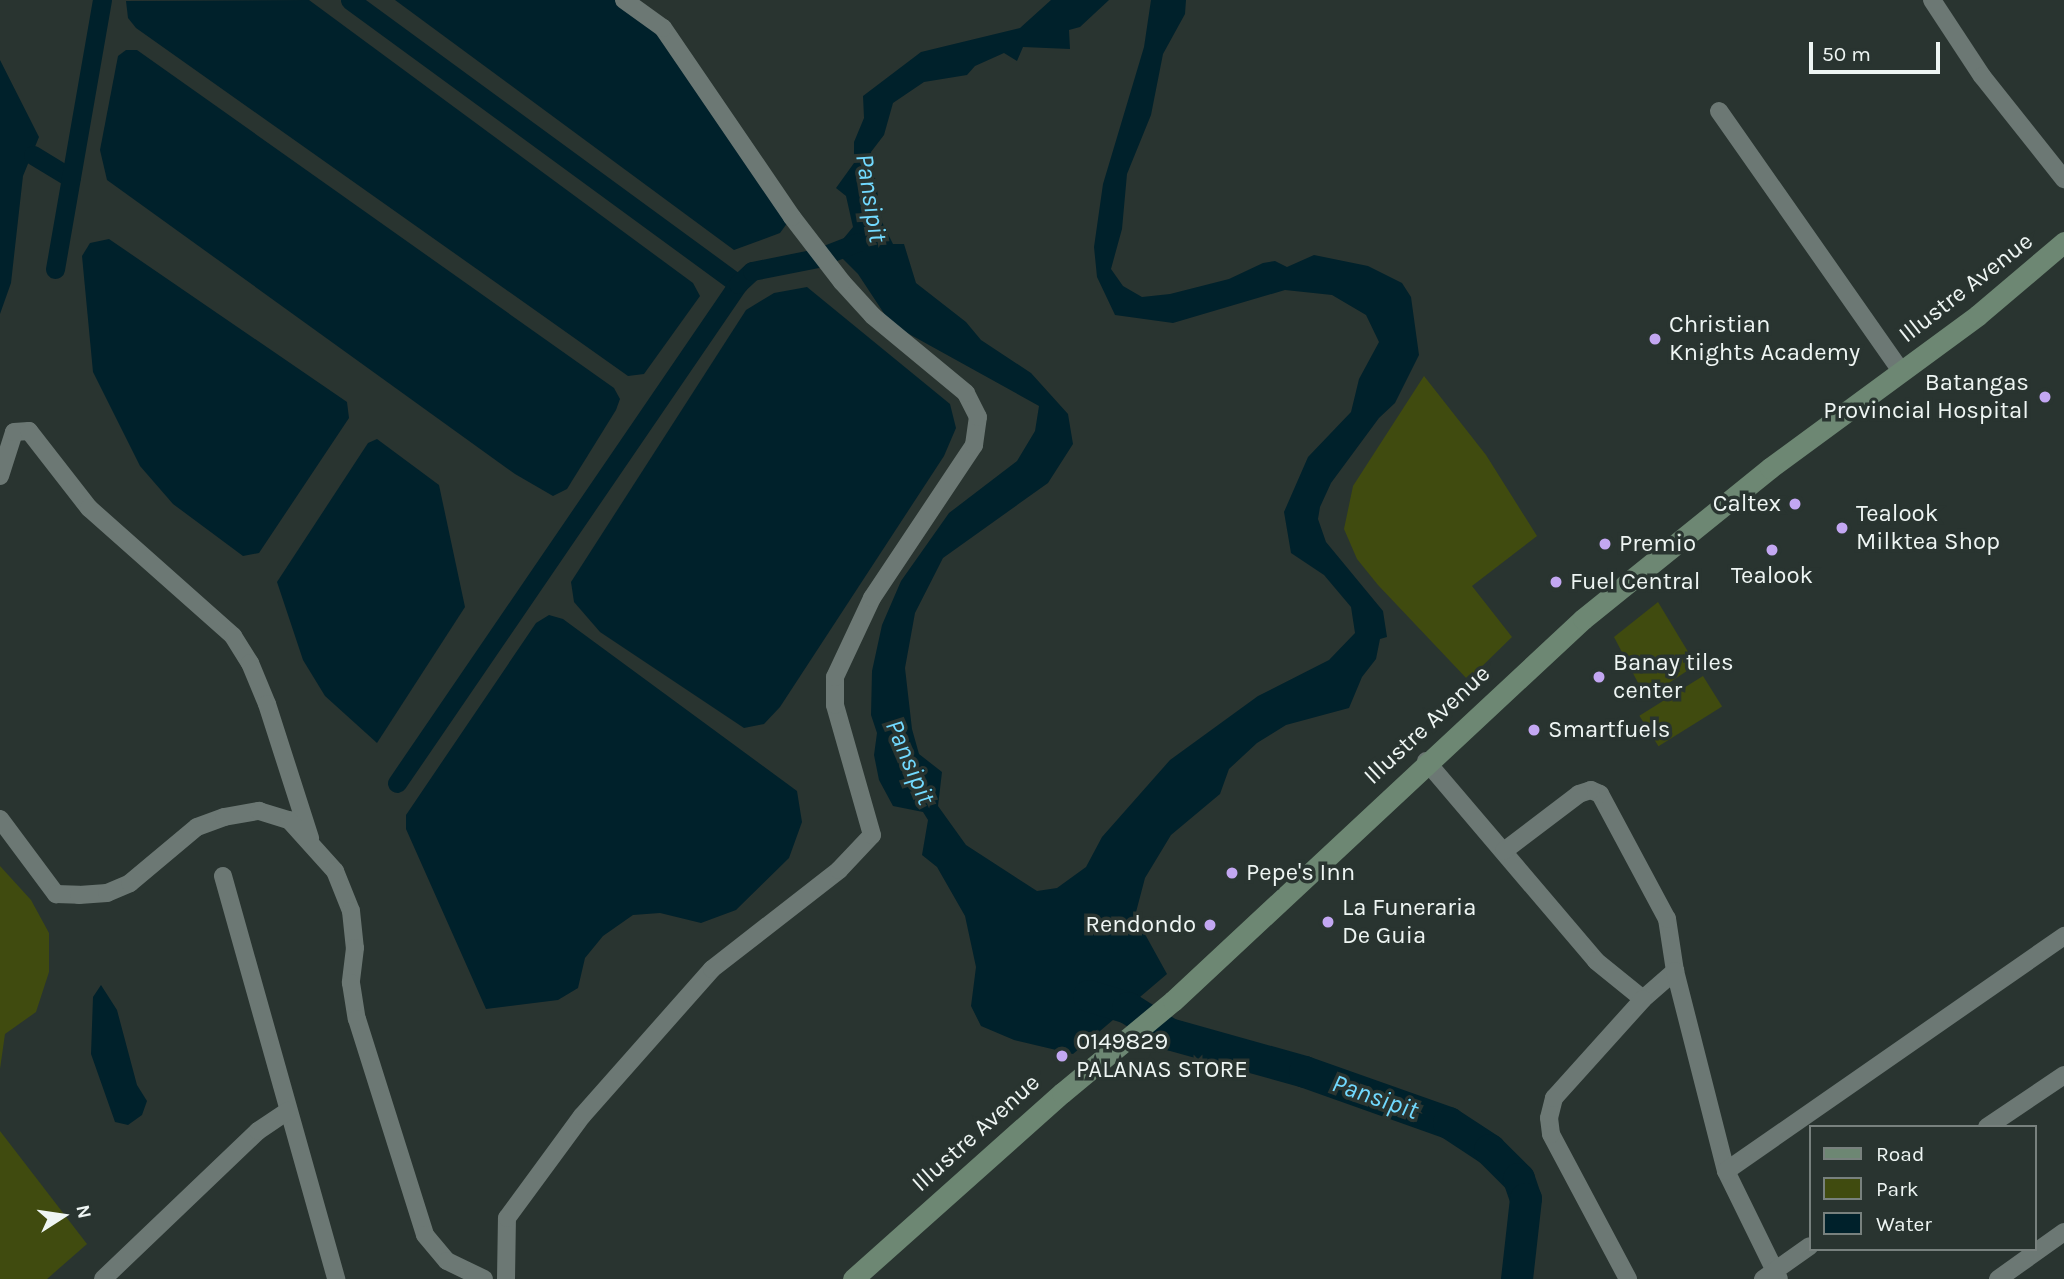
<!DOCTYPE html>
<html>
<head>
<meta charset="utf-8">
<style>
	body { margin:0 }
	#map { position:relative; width:2064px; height:1279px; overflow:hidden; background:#293430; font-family:Karla,sans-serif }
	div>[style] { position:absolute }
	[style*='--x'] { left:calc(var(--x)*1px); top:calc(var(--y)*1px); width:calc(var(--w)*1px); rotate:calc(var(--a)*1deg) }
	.green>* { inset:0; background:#404b0f; transform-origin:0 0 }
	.water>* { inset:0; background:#00212b }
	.canal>* { height:19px; margin:-9.5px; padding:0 9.5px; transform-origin:9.5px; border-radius:9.5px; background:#00212b }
	.river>* { height:32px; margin:-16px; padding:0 16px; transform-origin:16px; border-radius:16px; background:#00212b }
	.street>* { height:18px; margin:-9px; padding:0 9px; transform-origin:9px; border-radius:9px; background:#6c7874 }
	.secondary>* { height:21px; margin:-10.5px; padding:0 10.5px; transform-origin:10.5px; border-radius:10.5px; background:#6d8773 }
	.dots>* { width:19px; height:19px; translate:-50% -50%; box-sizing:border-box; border:4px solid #293430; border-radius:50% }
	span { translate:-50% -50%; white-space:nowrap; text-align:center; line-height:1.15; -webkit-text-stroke:7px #293430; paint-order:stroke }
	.street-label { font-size:24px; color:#eef5f3 }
	.poi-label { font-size:24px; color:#eef5f3 }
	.left { translate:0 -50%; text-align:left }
	.right { translate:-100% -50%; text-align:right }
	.water-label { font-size:26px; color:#72daff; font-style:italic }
	.legend { position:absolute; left:1809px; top:1125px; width:228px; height:126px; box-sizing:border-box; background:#293430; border:2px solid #78817e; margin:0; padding:9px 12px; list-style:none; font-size:21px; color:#eef5f3 }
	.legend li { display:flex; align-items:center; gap:14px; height:35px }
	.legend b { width:35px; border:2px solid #78817e }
	.north { position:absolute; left:28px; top:1181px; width:70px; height:70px; -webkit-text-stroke:5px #293430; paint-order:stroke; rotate:78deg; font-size:19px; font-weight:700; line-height:28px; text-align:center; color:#eef5f3 }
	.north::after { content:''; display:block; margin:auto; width:24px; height:32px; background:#eef5f3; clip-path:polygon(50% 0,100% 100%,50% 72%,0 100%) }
	.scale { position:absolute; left:1809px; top:42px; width:131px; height:32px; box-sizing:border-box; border:4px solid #eef5f3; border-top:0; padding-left:9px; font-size:21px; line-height:24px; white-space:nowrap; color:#eef5f3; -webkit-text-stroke:5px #293430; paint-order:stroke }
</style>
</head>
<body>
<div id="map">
	<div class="green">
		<i style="clip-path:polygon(1424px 376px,1486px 455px,1537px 536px,1472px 586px,1512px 637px,1468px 680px,1378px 585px,1357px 559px,1344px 529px,1353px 486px)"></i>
		<i style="clip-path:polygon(1658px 602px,1696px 665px,1646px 698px,1614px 637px)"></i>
		<i style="left:1703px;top:676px;width:36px;height:75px;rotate:58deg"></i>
		<i style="clip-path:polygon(0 866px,31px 900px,49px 933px,49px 972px,36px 1012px,5px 1034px,0 1069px)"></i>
		<i style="clip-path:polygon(0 1131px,87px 1244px,47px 1279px,0 1279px)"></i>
	</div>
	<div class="water">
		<i style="clip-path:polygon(309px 0,693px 283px,700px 296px,644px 374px,628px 376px,136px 28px,128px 18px,126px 1px)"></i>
		<i style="clip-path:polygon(395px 0,617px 0,657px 28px,788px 222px,780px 233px,734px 250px)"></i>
		<i style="clip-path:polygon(1051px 0,1109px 0,1080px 27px,1069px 30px,1070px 49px,1023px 47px,1017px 61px,1004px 53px,975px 66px,967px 75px,924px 82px,893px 103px,884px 135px,871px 152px,882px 222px,893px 244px,904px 244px,916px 283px,966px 322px,981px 340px,1031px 373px,1068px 414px,1073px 444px,1048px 483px,943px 558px,915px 613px,905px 668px,912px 729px,919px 754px,942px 772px,938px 806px,966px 845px,1037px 891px,1057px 888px,1086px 867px,1102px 837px,1170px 760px,1258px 696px,1329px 660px,1355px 633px,1351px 607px,1324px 575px,1291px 553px,1284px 512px,1308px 457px,1351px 412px,1359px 379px,1379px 342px,1366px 315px,1332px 295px,1285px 290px,1173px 323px,1115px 315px,1097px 277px,1094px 247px,1103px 184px,1144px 47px,1151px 0,1186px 0,1185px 14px,1163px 54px,1151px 115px,1127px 174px,1122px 229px,1111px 269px,1123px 286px,1142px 297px,1170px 294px,1229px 279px,1263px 263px,1275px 261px,1287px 267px,1314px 255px,1368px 266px,1402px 283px,1411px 297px,1419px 355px,1395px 403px,1379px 418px,1331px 483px,1320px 507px,1318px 519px,1326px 542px,1383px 611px,1387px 637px,1380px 639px,1376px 659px,1362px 677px,1349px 708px,1286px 725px,1257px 743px,1229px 769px,1220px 794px,1171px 835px,1145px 878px,1135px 916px,1167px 974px,1073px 1054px,1014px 1040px,981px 1026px,971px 1006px,976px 967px,965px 916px,937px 867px,922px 855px,928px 820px,923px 812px,893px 806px,879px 780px,874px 755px,877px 733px,871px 715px,872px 671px,882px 625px,901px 581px,949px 513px,1017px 461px,1035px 431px,1039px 406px,891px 324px,858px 274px,834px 250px,853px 227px,846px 196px,836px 188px,854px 163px,854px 142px,864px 118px,863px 96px,921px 52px,1020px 28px)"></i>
		<i style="clip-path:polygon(126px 50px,137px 50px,614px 388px,620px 399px,616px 410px,567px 489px,553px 496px,515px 474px,107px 180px,100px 150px,118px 56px)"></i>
		<i style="clip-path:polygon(0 60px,39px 137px,23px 176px,11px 283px,0 314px)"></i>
		<i style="clip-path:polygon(109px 239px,347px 402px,349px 418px,259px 553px,243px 556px,173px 504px,140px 466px,93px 372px,82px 256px,90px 243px)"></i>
		<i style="clip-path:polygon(807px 287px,950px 404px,956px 428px,944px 456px,780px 707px,764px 724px,744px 728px,600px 632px,574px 602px,571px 582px,746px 310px,774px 293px)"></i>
		<i style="clip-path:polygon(377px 439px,439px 485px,465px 607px,377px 743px,325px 696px,303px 660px,277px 582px,368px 443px)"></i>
		<i style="clip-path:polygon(549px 615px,563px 619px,797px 791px,802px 822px,789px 858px,736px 910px,701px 923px,660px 913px,633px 915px,603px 936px,585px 958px,578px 988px,558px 1000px,486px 1009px,406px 829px,406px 815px,536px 623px)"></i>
		<i style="clip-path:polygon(101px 985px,117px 1010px,137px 1085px,147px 1101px,142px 1115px,128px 1125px,115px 1122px,91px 1054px,93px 997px)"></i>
	</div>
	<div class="canal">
		<i style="--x:350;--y:0;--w:481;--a:36.2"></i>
		<i style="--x:33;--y:155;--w:44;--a:31.2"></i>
		<i style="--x:55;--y:269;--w:273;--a:-80.1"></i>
		<i style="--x:397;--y:783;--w:604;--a:-55.65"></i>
		<i style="--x:738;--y:284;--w:19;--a:-43"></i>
		<i style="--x:752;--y:271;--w:66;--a:-11.3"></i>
		<i style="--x:817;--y:258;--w:44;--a:-21.3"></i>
	</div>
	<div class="river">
		<i style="--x:1089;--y:996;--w:41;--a:17.1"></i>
		<i style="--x:1128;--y:1008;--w:49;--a:32.4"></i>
		<i style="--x:1169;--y:1034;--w:141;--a:15.6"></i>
		<i style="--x:1305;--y:1072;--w:153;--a:19.5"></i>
		<i style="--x:1449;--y:1123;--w:49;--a:33.4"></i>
		<i style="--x:1490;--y:1150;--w:41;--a:45"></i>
		<i style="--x:1519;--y:1179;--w:21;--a:71"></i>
		<i style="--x:1526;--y:1199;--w:81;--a:96.4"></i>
	</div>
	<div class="street">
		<i style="--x:1932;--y:0;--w:91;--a:56.7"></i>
		<i style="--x:1982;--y:76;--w:132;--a:51.5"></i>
		<i style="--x:1719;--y:111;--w:319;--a:55"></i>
		<i style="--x:0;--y:476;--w:46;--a:-72.3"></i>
		<i style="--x:14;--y:432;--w:15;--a:-4"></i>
		<i style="--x:29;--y:431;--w:98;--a:52.1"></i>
		<i style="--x:89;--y:508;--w:193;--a:41.6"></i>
		<i style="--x:233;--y:636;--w:32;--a:58"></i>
		<i style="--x:250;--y:663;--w:44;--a:67.5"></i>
		<i style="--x:267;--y:704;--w:141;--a:72.2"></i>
		<i style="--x:1426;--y:761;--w:262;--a:49.6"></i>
		<i style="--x:1596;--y:961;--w:60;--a:39"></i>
		<i style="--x:1643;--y:999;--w:43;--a:-41.2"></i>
		<i style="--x:1675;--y:971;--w:53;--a:-98.7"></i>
		<i style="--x:1667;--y:919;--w:142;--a:-118.2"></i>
		<i style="--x:1600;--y:794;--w:10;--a:-156"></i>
		<i style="--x:1591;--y:790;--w:13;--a:162"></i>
		<i style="--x:1579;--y:794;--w:94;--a:142.8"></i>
		<i style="--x:0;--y:819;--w:94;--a:53.3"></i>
		<i style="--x:56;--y:894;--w:23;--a:2"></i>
		<i style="--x:79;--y:895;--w:28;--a:-4"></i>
		<i style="--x:107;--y:893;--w:25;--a:-23"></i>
		<i style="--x:130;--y:883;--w:87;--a:-39.9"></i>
		<i style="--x:197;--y:827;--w:29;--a:-20"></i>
		<i style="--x:224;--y:817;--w:36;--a:-10"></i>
		<i style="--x:259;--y:811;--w:31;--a:17"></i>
		<i style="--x:289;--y:820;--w:69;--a:48"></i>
		<i style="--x:335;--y:871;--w:43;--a:68.2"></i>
		<i style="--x:351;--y:911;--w:37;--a:84"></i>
		<i style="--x:355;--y:948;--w:35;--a:97"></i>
		<i style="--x:351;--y:983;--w:36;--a:81"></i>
		<i style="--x:357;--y:1019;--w:226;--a:72.5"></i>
		<i style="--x:425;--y:1235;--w:34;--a:50"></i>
		<i style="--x:447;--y:1261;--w:41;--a:25.9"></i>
		<i style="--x:223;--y:876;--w:419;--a:74.3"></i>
		<i style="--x:1675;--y:971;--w:206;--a:75.7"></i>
		<i style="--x:1726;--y:1171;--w:120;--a:63.9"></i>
		<i style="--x:1987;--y:1127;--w:93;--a:-34"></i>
		<i style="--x:1726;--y:1171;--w:412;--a:-34.8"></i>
		<i style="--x:103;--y:1279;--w:214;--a:-43.7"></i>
		<i style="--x:258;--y:1131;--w:36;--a:-34"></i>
		<i style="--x:506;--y:1279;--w:61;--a:-89.1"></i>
		<i style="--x:507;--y:1218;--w:127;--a:-53.7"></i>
		<i style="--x:582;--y:1116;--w:196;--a:-48.5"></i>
		<i style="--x:712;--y:969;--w:161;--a:-37.9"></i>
		<i style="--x:839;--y:870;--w:48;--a:-46.7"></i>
		<i style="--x:872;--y:835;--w:135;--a:-105.9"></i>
		<i style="--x:835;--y:705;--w:28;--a:-90"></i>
		<i style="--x:835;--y:677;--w:87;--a:-64.9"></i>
		<i style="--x:872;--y:598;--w:184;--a:-56.3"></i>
		<i style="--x:974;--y:445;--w:28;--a:-82"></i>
		<i style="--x:978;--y:417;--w:27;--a:-117"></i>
		<i style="--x:966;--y:393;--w:121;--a:-140.4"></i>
		<i style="--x:873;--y:316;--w:46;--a:-132.4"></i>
		<i style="--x:842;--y:282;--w:82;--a:-127.6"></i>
		<i style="--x:792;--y:217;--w:229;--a:-124.3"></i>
		<i style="--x:663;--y:28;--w:48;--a:-144.3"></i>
		<i style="--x:1628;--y:1279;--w:164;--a:-118"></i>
		<i style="--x:1551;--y:1134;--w:16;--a:-97"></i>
		<i style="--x:1549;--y:1118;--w:21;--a:-76"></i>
		<i style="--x:1554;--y:1098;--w:133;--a:-48"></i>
		<i style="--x:1763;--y:1279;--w:57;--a:-35.1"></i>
		<i style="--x:1998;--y:1279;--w:81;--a:-35.5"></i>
	</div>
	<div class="secondary">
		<i style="--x:853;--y:1279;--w:280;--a:-41.7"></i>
		<i style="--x:1062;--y:1093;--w:144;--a:-39.7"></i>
		<i style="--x:1173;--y:1001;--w:560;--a:-42.98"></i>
		<i style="--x:1583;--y:619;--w:240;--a:-38.9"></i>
		<i style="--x:1770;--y:468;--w:258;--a:-36.3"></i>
		<i style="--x:1978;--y:315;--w:113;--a:-40.3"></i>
	</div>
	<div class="dots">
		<i style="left:1655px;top:339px;background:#c3a7f2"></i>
		<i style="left:2045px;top:397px;background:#c3a7f2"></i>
		<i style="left:1795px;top:504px;background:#c3a7f2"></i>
		<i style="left:1842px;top:528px;background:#c3a7f2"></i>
		<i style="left:1605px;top:544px;background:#c3a7f2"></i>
		<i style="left:1772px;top:550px;background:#c3a7f2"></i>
		<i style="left:1556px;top:582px;background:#c3a7f2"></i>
		<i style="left:1599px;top:677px;background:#c3a7f2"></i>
		<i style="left:1534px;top:730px;background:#c3a7f2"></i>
		<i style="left:1232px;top:873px;background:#c3a7f2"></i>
		<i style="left:1328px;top:922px;background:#c3a7f2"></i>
		<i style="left:1210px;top:925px;background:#c3a7f2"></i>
		<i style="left:1062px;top:1056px;background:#c3a7f2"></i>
	</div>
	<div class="street-label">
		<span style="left:1966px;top:288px;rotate:-38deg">Illustre Avenue</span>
		<span style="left:1427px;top:725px;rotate:-43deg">Illustre Avenue</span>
		<span style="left:976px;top:1133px;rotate:-42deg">Illustre Avenue</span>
	</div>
	<div class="poi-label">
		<span class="left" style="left:1669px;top:339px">Christian<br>Knights Academy</span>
		<span class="right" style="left:2029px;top:397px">Batangas<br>Provincial Hospital</span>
		<span class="right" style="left:1781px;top:504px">Caltex</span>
		<span class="left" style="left:1856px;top:528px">Tealook<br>Milktea Shop</span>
		<span class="left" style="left:1619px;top:544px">Premio</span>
		<span style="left:1772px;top:576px">Tealook</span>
		<span class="left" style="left:1570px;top:582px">Fuel Central</span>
		<span class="left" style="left:1613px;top:677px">Banay tiles<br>center</span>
		<span class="left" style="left:1548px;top:730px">Smartfuels</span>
		<span class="left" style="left:1246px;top:873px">Pepe's Inn</span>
		<span class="left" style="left:1342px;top:922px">La Funeraria<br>De Guia</span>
		<span class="right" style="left:1196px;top:925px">Rendondo</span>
		<span class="left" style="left:1076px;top:1056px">0149829<br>PALANAS STORE</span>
	</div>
	<div class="water-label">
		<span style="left:871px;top:198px;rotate:81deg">Pansipit</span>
		<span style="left:910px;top:762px;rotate:67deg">Pansipit</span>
		<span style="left:1375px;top:1097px;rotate:19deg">Pansipit</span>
	</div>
	<ul class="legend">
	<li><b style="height:9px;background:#6d8773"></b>Road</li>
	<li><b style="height:19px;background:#404b0f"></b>Park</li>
	<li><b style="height:19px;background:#00212b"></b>Water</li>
	</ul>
	<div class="north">N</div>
	<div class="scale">50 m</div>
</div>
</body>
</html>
